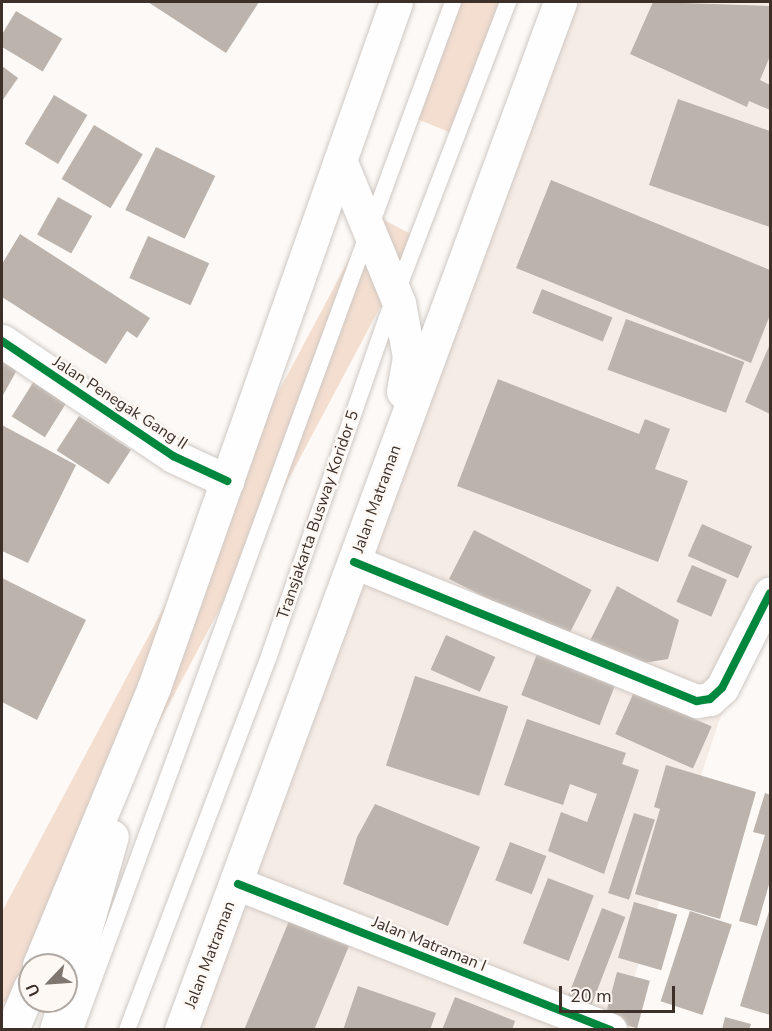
<!DOCTYPE html>
<html>
<head>
<meta charset="utf-8">
<style>
	body { margin:0 }
	#map { position:relative; width:772px; height:1031px; overflow:hidden; background:#fcf9f6; font-family:"Nunito Sans",sans-serif }
	div>[style] { position:absolute }
	[style*='--x'] { left:calc(var(--x)*1px); top:calc(var(--y)*1px); width:calc(var(--w)*1px); rotate:calc(var(--a)*1deg) }
	.built>* { inset:0; background:#f6ece6 }
	.green>* { inset:0; background:#f4ded0; transform-origin:0 0 }
	.building>* { inset:0; background:#bcb3ac; transform-origin:0 0 }
	.roads { filter:drop-shadow(0 0 2px #cfc8c3) drop-shadow(0 0 2px #cfc8c3) }
	.lane>* { height:16px; margin:-8px; padding:0 8px; transform-origin:8px; border-radius:8px; background:#fffefe }
	.street>* { height:33px; margin:-16.5px; padding:0 16.5px; transform-origin:16.5px; border-radius:16.5px; background:#fffefe }
	.primary>* { height:33px; margin:-16.5px; padding:0 16.5px; transform-origin:16.5px; border-radius:16.5px; background:#fffefe }
	.cycleway>* { height:8px; margin:-4px; padding:0 4px; transform-origin:4px; border-radius:4px; background:#00873e }
	span { translate:-50% -50%; white-space:nowrap; text-align:center; line-height:1.15; -webkit-text-stroke:4.5px #fef8f4; paint-order:stroke }
	.street-label { font-size:16px; color:#3c3028 }
	.frame { position:absolute; inset:0; border:3px solid #3c3028; pointer-events:none }
	.north { position:absolute; left:18px; top:953px; width:60px; height:60px; box-sizing:border-box; background:#fef8f4; border:2px solid #b0a8a2; border-radius:50%; rotate:245deg; font-size:16px; font-weight:700; line-height:24px; text-align:center; color:#3c3028 }
	.north::after { content:''; display:block; margin:auto; width:21px; height:27px; background:#7f7670; clip-path:polygon(50% 0,100% 100%,50% 72%,0 100%) }
	.scale { position:absolute; left:559px; top:986px; width:116px; height:27px; box-sizing:border-box; border:3px solid #3c3028; border-top:0; padding-left:8px; font-size:18px; line-height:21px; white-space:nowrap; color:#3c3028; -webkit-text-stroke:4px #fef8f4; paint-order:stroke }
</style>
</head>
<body>
<div id="map">
	<div class="built">
		<i style="clip-path:polygon(560px 2px,770px 2px,770px 568px,617px 1029px,179px 1030px)"></i>
	</div>
	<div class="green">
		<i style="clip-path:polygon(455px 2px,508px 2px,456px 135px,410px 116px)"></i>
		<i style="left:373px;top:214px;width:50px;height:869px;rotate:28deg"></i>
	</div>
	<div class="building">
		<i style="clip-path:polygon(148px 2px,259px 2px,226px 53px)"></i>
		<i style="clip-path:polygon(653px 2px,770px 6px,770px 56px,760px 80px,770px 85px,770px 110px,749px 101px,747px 107px,630px 54px)"></i>
		<i style="left:16px;top:11px;width:54px;height:38px;rotate:31deg"></i>
		<i style="clip-path:polygon(2px 66px,18px 78px,2px 101px)"></i>
		<i style="left:54px;top:95px;width:39px;height:57px;rotate:31deg"></i>
		<i style="clip-path:polygon(678px 99px,770px 131px,770px 227px,649px 185px)"></i>
		<i style="left:94px;top:125px;width:57px;height:63px;rotate:31deg"></i>
		<i style="left:156px;top:147px;width:66px;height:70px;rotate:26deg"></i>
		<i style="clip-path:polygon(551px 180px,770px 270px,770px 315px,751px 363px,516px 268px)"></i>
		<i style="left:58px;top:197px;width:39px;height:43px;rotate:29deg"></i>
		<i style="clip-path:polygon(20px 234px,150px 318px,137px 338px,127px 331px,106px 364px,2px 297px,2px 264px)"></i>
		<i style="left:148px;top:236px;width:67px;height:46px;rotate:24deg"></i>
		<i style="left:542px;top:289px;width:76px;height:26px;rotate:22deg"></i>
		<i style="left:626px;top:319px;width:126px;height:54px;rotate:20deg"></i>
		<i style="clip-path:polygon(770px 344px,770px 414px,745px 402px)"></i>
		<i style="clip-path:polygon(2px 358px,18px 368px,2px 397px)"></i>
		<i style="clip-path:polygon(498px 379px,639px 434px,645px 419px,670px 429px,655px 469px,688px 481px,658px 562px,457px 486px)"></i>
		<i style="left:34px;top:381px;width:39px;height:42px;rotate:32deg"></i>
		<i style="left:79px;top:416px;width:62px;height:41px;rotate:33deg"></i>
		<i style="clip-path:polygon(2px 425px,76px 465px,28px 563px,2px 551px)"></i>
		<i style="left:702px;top:524px;width:55px;height:35px;rotate:24deg"></i>
		<i style="left:474px;top:530px;width:132px;height:55px;rotate:27deg"></i>
		<i style="left:692px;top:565px;width:38px;height:40px;rotate:23deg"></i>
		<i style="clip-path:polygon(2px 578px,86px 620px,37px 720px,2px 702px)"></i>
		<i style="clip-path:polygon(617px 586px,679px 620px,668px 659px,619px 667px,585px 651px)"></i>
		<i style="left:446px;top:635px;width:54px;height:38px;rotate:24deg"></i>
		<i style="left:537px;top:654px;width:84px;height:44px;rotate:21deg"></i>
		<i style="left:415px;top:676px;width:98px;height:94px;rotate:18deg"></i>
		<i style="left:634px;top:692px;width:85px;height:46px;rotate:24deg"></i>
		<i style="clip-path:polygon(527px 719px,626px 753px,622px 764px,639px 770px,604px 874px,548px 851px,561px 812px,587px 822px,597px 794px,570px 784px,563px 805px,504px 785px)"></i>
		<i style="clip-path:polygon(666px 765px,756px 792px,720px 919px,635px 894px,660px 809px,654px 807px)"></i>
		<i style="clip-path:polygon(765px 793px,770px 795px,770px 881px,757px 926px,739px 921px,765px 835px,753px 832px)"></i>
		<i style="clip-path:polygon(375px 804px,480px 847px,448px 926px,343px 884px,357px 837px)"></i>
		<i style="left:634px;top:813px;width:22px;height:84px;rotate:18deg"></i>
		<i style="left:510px;top:842px;width:39px;height:41px;rotate:21deg"></i>
		<i style="left:548px;top:878px;width:49px;height:70px;rotate:21deg"></i>
		<i style="left:634px;top:902px;width:45px;height:58px;rotate:16deg"></i>
		<i style="left:602px;top:908px;width:25px;height:97px;rotate:21deg"></i>
		<i style="clip-path:polygon(770px 908px,770px 1015px,740px 1006px)"></i>
		<i style="left:690px;top:911px;width:44px;height:95px;rotate:18deg"></i>
		<i style="clip-path:polygon(289px 921px,349px 946px,314px 1030px,244px 1030px)"></i>
		<i style="left:617px;top:972px;width:34px;height:49px;rotate:15deg"></i>
		<i style="clip-path:polygon(358px 986px,436px 1013px,430px 1030px,343px 1030px)"></i>
		<i style="clip-path:polygon(455px 997px,515px 1021px,512px 1030px,442px 1030px)"></i>
		<i style="clip-path:polygon(725px 1017px,751px 1024px,749px 1030px,722px 1030px)"></i>
	</div>
	<div class="roads">
		<div class="lane">
			<i style="--x:75;--y:1030;--w:1095;--a:-69.81"></i>
			<i style="--x:127;--y:1030;--w:400;--a:-69.2"></i>
			<i style="--x:269;--y:656;--w:356;--a:-70.8"></i>
			<i style="--x:386;--y:320;--w:341;--a:-69"></i>
		</div>
		<div class="street">
			<i style="--x:2;--y:341;--w:206;--a:33.9"></i>
			<i style="--x:173;--y:456;--w:60;--a:24.8"></i>
			<i style="--x:354;--y:562;--w:370;--a:22.1"></i>
			<i style="--x:697;--y:701;--w:13;--a:-9"></i>
			<i style="--x:710;--y:699;--w:16;--a:-43"></i>
			<i style="--x:722;--y:688;--w:106;--a:-63.2"></i>
			<i style="--x:238;--y:884;--w:400;--a:21.4"></i>
		</div>
		<div class="primary">
			<i style="--x:340;--y:160;--w:155;--a:67.6"></i>
			<i style="--x:399;--y:303;--w:55;--a:79.5"></i>
			<i style="--x:409;--y:357;--w:35;--a:100"></i>
			<i style="--x:39;--y:965;--w:301;--a:-67.5"></i>
			<i style="--x:154;--y:687;--w:726;--a:-70.54"></i>
			<i style="--x:66;--y:997;--w:167;--a:-74.1"></i>
			<i style="--x:12;--y:1030;--w:47;--a:-67.3"></i>
			<i style="--x:56;--y:1030;--w:30;--a:-73"></i>
			<i style="--x:181;--y:1030;--w:1096;--a:-69.76"></i>
		</div>
	</div>
	<div class="cycleway">
		<i style="--x:2;--y:341;--w:206;--a:33.9"></i>
		<i style="--x:173;--y:456;--w:60;--a:24.8"></i>
		<i style="--x:354;--y:562;--w:370;--a:22.1"></i>
		<i style="--x:697;--y:701;--w:13;--a:-9"></i>
		<i style="--x:710;--y:699;--w:16;--a:-43"></i>
		<i style="--x:722;--y:688;--w:106;--a:-63.2"></i>
		<i style="--x:238;--y:884;--w:400;--a:21.4"></i>
	</div>
	<div class="street-label">
		<span style="left:120px;top:403px;rotate:33deg">Jalan Penegak Gang II</span>
		<span style="left:377px;top:499px;rotate:-70deg">Jalan Matraman</span>
		<span style="left:318px;top:515px;rotate:-71deg">Transjakarta Busway Koridor 5</span>
		<span style="left:429px;top:944px;rotate:22deg">Jalan Matraman I</span>
		<span style="left:210px;top:955px;rotate:-69deg">Jalan Matraman</span>
	</div>
	<div class="frame"></div>
	<div class="north">U</div>
	<div class="scale">20 m</div>
</div>
</body>
</html>
